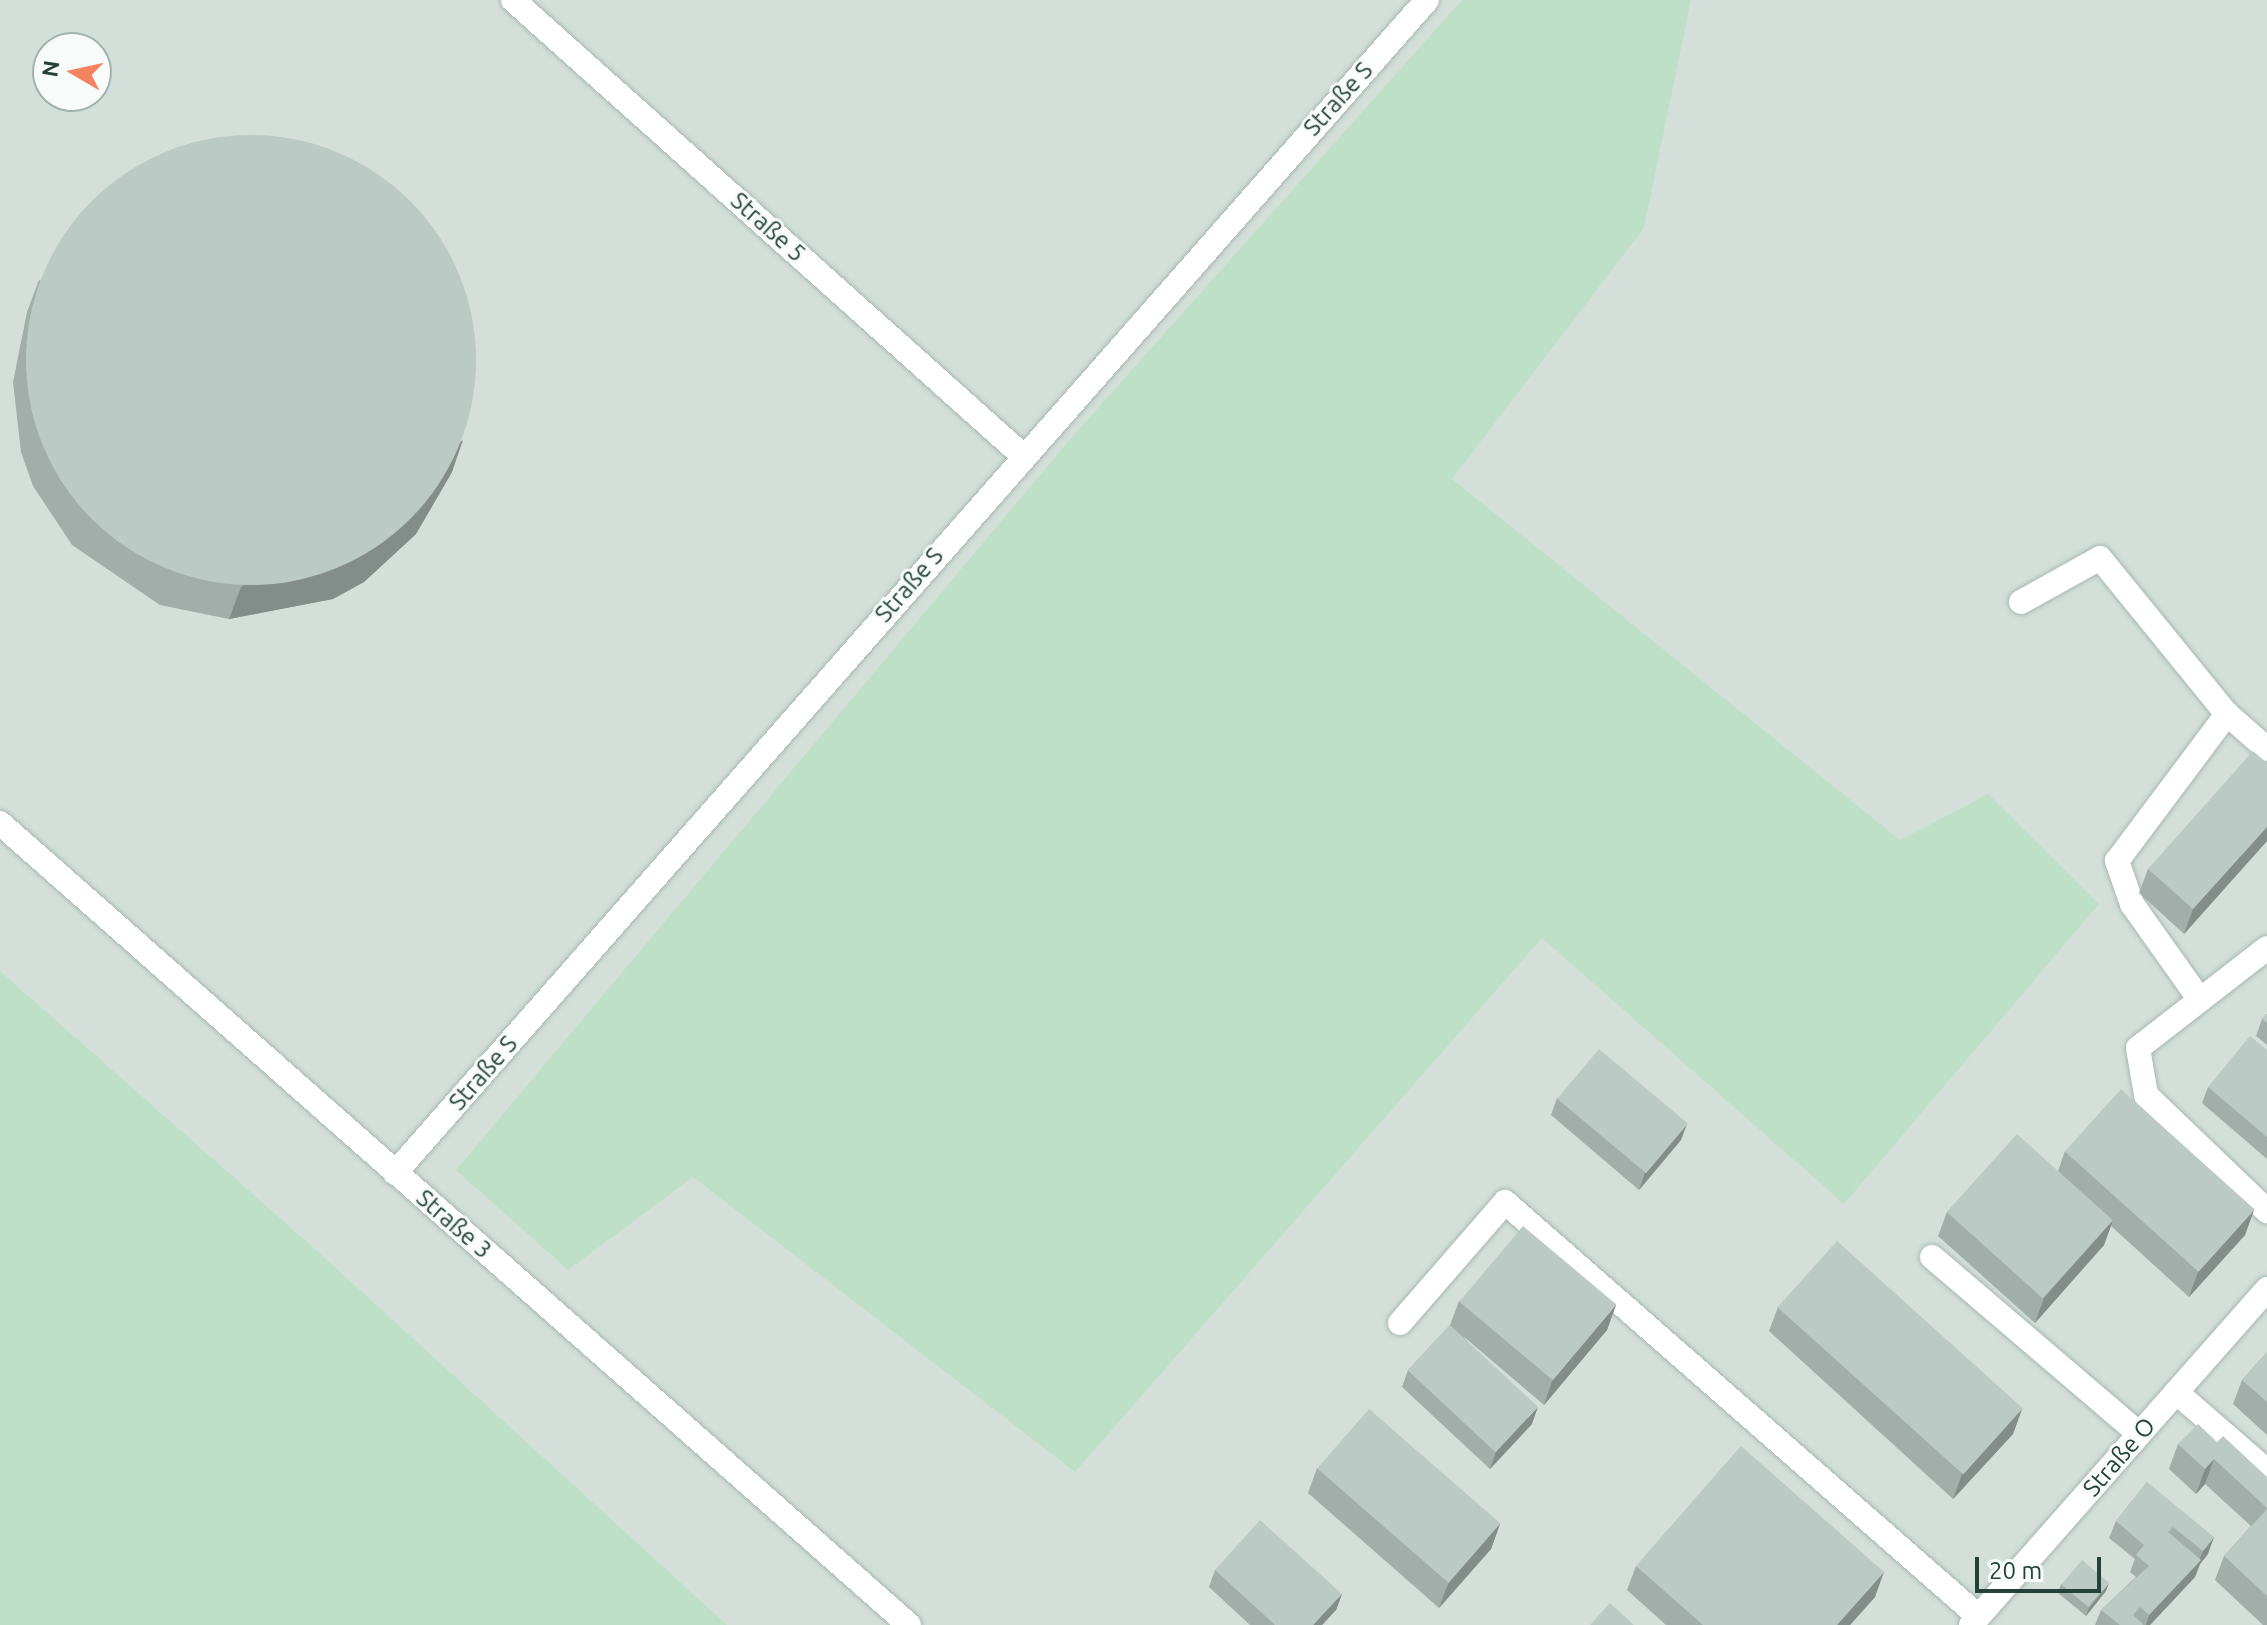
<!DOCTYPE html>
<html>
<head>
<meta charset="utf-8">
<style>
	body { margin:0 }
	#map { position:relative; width:2267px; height:1625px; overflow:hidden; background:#e6efeb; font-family:Ubuntu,sans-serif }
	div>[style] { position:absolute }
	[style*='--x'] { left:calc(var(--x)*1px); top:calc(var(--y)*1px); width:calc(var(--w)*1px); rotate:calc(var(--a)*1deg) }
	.built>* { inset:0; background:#d4dfda }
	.green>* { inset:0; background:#bfe0c8 }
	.roads { filter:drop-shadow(0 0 2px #a8b8b2) drop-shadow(0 0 2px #a8b8b2) }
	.minor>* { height:24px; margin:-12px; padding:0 12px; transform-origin:12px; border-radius:12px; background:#fff }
	.wall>* { inset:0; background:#a1aea9 }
	.shaded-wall>* { inset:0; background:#838d89 }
	.building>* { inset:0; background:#bbcac4; transform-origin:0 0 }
	.round { border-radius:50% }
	span { translate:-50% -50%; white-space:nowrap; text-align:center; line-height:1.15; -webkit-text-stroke:6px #f7fbf9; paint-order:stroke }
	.street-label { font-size:24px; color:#24423a }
	.north { position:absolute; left:32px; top:32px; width:80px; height:80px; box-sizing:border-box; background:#f7fbf9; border:2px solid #a3b1ad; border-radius:50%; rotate:279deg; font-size:22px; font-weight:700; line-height:32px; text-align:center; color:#24423a }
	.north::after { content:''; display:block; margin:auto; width:28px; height:36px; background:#f4845f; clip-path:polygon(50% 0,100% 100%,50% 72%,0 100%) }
	.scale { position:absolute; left:1975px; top:1557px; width:126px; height:36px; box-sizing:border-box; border:4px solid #24423a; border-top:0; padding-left:10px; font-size:24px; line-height:28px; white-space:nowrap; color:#24423a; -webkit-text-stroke:6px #f7fbf9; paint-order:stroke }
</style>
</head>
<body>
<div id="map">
	<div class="built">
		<i style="clip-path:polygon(evenodd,0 0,2267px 0,2267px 1625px,0 1625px,0 0,48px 48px,96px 48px,96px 96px,48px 96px,48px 48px)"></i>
	</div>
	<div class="green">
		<i style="clip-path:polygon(1462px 0,1691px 0,1644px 228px,1452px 479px,1900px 840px,1988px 794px,2099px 904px,1844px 1204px,1542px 938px,1075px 1472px,693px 1177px,568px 1270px,456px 1170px,1072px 437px)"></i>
		<i style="clip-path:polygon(0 971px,315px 1249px,727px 1625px,0 1625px)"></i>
	</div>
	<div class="roads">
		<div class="minor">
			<i style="--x:513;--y:0;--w:683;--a:41.79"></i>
			<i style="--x:2021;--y:602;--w:90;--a:-29.1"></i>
			<i style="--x:2100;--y:558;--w:201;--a:50.9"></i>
			<i style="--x:2227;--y:714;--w:53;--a:41.2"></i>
			<i style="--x:0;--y:823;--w:1212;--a:41.42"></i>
			<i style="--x:2267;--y:948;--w:163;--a:142.2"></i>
			<i style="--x:2138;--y:1048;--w:48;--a:80.3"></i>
			<i style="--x:2146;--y:1095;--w:168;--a:43.8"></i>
			<i style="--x:2200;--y:1000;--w:118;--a:-125.3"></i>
			<i style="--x:2132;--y:904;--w:46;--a:-109.2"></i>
			<i style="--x:2117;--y:861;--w:184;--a:-53.2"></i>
			<i style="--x:395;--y:1173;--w:1562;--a:-48.66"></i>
			<i style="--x:1932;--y:1257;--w:272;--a:40.5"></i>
			<i style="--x:1400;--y:1323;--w:160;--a:-49"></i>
			<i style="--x:1505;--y:1202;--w:629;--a:41.19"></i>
			<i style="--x:2176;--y:1392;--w:121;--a:41"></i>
			<i style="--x:1971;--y:1625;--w:448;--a:-48.6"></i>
		</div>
	</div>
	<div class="wall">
		<i style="clip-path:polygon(39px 280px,452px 472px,416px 534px,364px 582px,333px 599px,229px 619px,160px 605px,72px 545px,33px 486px,21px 452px,13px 382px,27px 312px)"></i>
		<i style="clip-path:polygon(2267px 763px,2267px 841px,2184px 934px,2139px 893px,2148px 869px)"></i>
		<i style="clip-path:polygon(2267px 1014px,2267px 1045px,2256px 1036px,2262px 1019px)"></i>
		<i style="clip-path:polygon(2267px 1050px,2267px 1159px,2202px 1103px,2208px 1087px)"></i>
		<i style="clip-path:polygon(1557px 1098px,1681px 1140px,1639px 1190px,1551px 1115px)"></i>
		<i style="clip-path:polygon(2065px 1151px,2254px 1210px,2245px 1235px,2189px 1297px,2111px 1226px,2104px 1245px,2035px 1323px,1938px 1236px,1947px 1212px,2058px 1171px)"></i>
		<i style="clip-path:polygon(1459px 1301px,1616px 1305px,1607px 1330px,1544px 1405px,1463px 1336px,1532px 1424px,1490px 1469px,1402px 1387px,1408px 1370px,1450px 1325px)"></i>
		<i style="clip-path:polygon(1778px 1307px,2022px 1409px,2013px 1434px,1953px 1499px,1769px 1331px)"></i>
		<i style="clip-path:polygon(2267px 1352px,2267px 1435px,2233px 1404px,2242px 1380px)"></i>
		<i style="clip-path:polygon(2217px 1442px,2267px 1477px,2267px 1625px,2263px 1625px,2215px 1580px,2224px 1556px,2251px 1526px,2205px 1484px,2196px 1494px,2169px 1469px,2178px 1444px)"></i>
		<i style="clip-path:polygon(1317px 1468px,1500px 1524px,1491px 1549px,1439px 1608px,1308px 1493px)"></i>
		<i style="clip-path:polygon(2147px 1482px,2208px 1554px,2200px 1564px,2195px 1577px,2150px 1625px,2095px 1625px,2101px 1610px,2136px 1577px,2130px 1572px,2135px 1559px,2109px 1538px,2116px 1521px)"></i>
		<i style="clip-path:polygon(1636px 1566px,1875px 1597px,1850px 1625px,1666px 1625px,1627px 1590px)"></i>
		<i style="clip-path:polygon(1215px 1570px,1342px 1594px,1336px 1610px,1322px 1625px,1250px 1625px,1209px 1587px)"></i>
		<i style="clip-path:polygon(2061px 1584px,2106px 1591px,2086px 1616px,2058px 1593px)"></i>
	</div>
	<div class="shaded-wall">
		<i style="clip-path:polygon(463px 440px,452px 472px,416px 534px,364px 582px,333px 599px,229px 619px,241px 587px)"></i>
		<i style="clip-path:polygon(2267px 827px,2267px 841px,2184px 934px,2193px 909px)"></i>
		<i style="clip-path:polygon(1687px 1124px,1681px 1140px,1639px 1190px,1645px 1173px)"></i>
		<i style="clip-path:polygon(2254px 1210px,2245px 1235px,2189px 1297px,2198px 1272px)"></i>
		<i style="clip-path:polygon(2113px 1220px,2104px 1245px,2035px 1323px,2044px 1298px)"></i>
		<i style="clip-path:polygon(1616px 1305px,1607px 1330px,1544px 1405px,1552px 1381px)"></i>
		<i style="clip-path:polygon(1538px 1407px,1532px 1424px,1490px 1469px,1496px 1452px)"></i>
		<i style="clip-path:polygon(2022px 1409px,2013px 1434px,1953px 1499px,1962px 1474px)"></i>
		<i style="clip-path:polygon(2214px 1459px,2205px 1484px,2196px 1494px,2205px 1469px)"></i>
		<i style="clip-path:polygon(1500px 1524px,1491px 1549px,1439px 1608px,1448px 1584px)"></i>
		<i style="clip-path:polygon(2214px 1537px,2208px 1554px,2200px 1564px,2195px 1577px,2150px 1625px,2146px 1625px,2149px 1615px,2198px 1563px,2203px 1551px)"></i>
		<i style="clip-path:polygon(1884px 1572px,1875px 1597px,1850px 1625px,1837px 1625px)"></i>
		<i style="clip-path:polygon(2109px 1583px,2106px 1591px,2086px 1616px,2089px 1608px)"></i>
		<i style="clip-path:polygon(1342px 1594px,1336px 1610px,1322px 1625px,1313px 1625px)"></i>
	</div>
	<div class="building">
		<i class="round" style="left:26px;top:135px;width:450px;height:450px"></i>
		<i style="clip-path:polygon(2253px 751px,2267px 763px,2267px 827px,2193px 909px,2148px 869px)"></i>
		<i style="clip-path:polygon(2267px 1014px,2267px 1023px,2262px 1019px)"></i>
		<i style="clip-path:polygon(2250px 1036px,2267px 1050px,2267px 1137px,2208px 1087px)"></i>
		<i style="left:1599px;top:1049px;width:116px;height:65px;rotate:40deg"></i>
		<i style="left:2121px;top:1089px;width:180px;height:84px;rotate:42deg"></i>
		<i style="left:2017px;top:1134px;width:129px;height:105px;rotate:42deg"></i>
		<i style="left:1523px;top:1226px;width:122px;height:99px;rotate:40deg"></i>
		<i style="left:1837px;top:1241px;width:250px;height:89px;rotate:42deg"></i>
		<i style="left:1450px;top:1325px;width:120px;height:62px;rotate:43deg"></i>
		<i style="clip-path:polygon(2267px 1352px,2267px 1402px,2242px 1380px)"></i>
		<i style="left:1369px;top:1409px;width:174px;height:79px;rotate:41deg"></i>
		<i style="clip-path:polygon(2198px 1424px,2217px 1442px,2223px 1436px,2267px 1477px,2267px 1508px,2214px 1459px,2205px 1469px,2178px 1444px)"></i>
		<i style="clip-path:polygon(1741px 1446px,1884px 1572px,1837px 1625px,1703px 1625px,1636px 1566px)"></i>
		<i style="clip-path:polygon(2147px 1482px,2214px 1537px,2203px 1551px,2173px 1527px,2168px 1532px,2201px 1560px,2149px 1615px,2140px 1607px,2133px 1615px,2143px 1624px,2142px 1625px,2120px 1625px,2101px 1610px,2149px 1566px,2136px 1555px,2144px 1545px,2116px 1521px)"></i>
		<i style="clip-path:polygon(2267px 1509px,2267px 1596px,2224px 1556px)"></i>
		<i style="clip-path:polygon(1260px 1520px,1342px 1594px,1313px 1625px,1275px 1625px,1215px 1570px)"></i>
		<i style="left:2082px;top:1560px;width:35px;height:32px;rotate:40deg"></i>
		<i style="clip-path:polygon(1610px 1603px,1634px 1625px,1590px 1625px)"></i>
	</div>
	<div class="street-label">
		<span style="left:1338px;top:99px;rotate:-48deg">Straße S</span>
		<span style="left:768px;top:227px;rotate:42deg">Straße 5</span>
		<span style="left:909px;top:585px;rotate:-49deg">Straße S</span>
		<span style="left:483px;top:1073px;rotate:-49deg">Straße S</span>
		<span style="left:454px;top:1224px;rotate:41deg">Straße 3</span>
		<span style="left:2119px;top:1457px;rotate:-49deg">Straße O</span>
	</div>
	<div class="north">N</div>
	<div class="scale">20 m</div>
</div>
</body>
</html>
